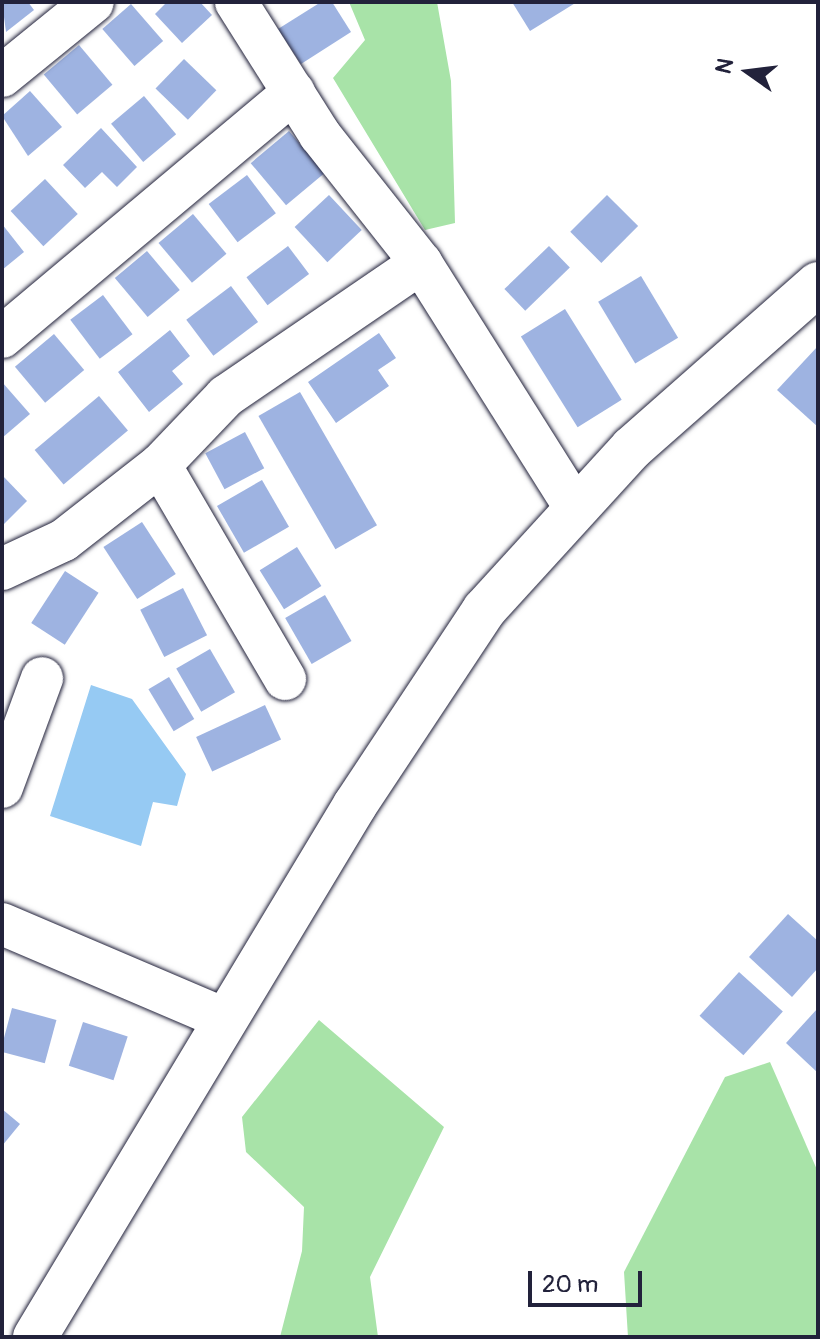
<!DOCTYPE html>
<html>
<head>
<meta charset="utf-8">
<style>
	body { margin:0 }
	#map { position:relative; width:820px; height:1339px; overflow:hidden; background:#fff; font-family:Pangolin,sans-serif }
	div>[style] { position:absolute }
	[style*='--x'] { left:calc(var(--x)*1px); top:calc(var(--y)*1px); width:calc(var(--w)*1px); rotate:calc(var(--a)*1deg) }
	.green>* { inset:0; background:#a8e3a8 }
	.water>* { inset:0; background:#96caf3 }
	.building>* { inset:0; background:#9eb3e1; transform-origin:0 0 }
	.roads { filter:drop-shadow(0 0 2px #22223b) drop-shadow(0 0 2px #22223b) }
	.minor>* { height:42px; margin:-21px; padding:0 21px; transform-origin:21px; border-radius:21px; background:#fff }
	.tertiary>* { height:44px; margin:-22px; padding:0 22px; transform-origin:22px; border-radius:22px; background:#fff }
	span { translate:-50% -50%; white-space:nowrap; text-align:center; line-height:1.15; -webkit-text-stroke:8px #fff; paint-order:stroke }
	.frame { position:absolute; inset:0; border:4px solid #22223b; pointer-events:none }
	.north { position:absolute; left:708px; top:32px; width:80px; height:80px; -webkit-text-stroke:6px #fff; paint-order:stroke; rotate:284deg; font-size:22px; font-weight:700; line-height:32px; text-align:center; color:#22223b }
	.north::after { content:''; display:block; margin:auto; width:28px; height:36px; background:#22223b; clip-path:polygon(50% 0,100% 100%,50% 72%,0 100%) }
	.scale { position:absolute; left:528px; top:1271px; width:114px; height:36px; box-sizing:border-box; border:4px solid #22223b; border-top:0; padding-left:10px; font-size:24px; line-height:28px; white-space:nowrap; color:#22223b; -webkit-text-stroke:6px #fff; paint-order:stroke }
</style>
</head>
<body>
<div id="map">
	<div class="green">
		<i style="clip-path:polygon(349px 2px,437px 2px,451px 81px,455px 223px,425px 230px,333px 78px,365px 40px)"></i>
		<i style="clip-path:polygon(319px 1020px,444px 1127px,370px 1277px,378px 1337px,280px 1337px,302px 1251px,304px 1207px,246px 1152px,242px 1117px)"></i>
		<i style="clip-path:polygon(770px 1062px,818px 1172px,818px 1337px,628px 1337px,624px 1272px,725px 1077px)"></i>
	</div>
	<div class="water">
		<i style="clip-path:polygon(91px 685px,132px 699px,186px 774px,177px 806px,153px 802px,141px 846px,50px 816px)"></i>
	</div>
	<div class="building">
		<i style="clip-path:polygon(2px 2px,28px 2px,34px 10px,6px 32px)"></i>
		<i style="clip-path:polygon(167px 2px,200px 2px,212px 15px,182px 43px,155px 14px)"></i>
		<i style="clip-path:polygon(321px 2px,332px 2px,351px 32px,301px 64px,278px 29px)"></i>
		<i style="clip-path:polygon(512px 2px,577px 2px,530px 31px)"></i>
		<i style="left:131px;top:4px;width:49px;height:38px;rotate:49deg"></i>
		<i style="left:79px;top:45px;width:52px;height:46px;rotate:50deg"></i>
		<i style="left:184px;top:59px;width:45px;height:41px;rotate:44deg"></i>
		<i style="clip-path:polygon(30px 91px,62px 127px,28px 156px,2px 116px)"></i>
		<i style="left:144px;top:96px;width:50px;height:43px;rotate:50deg"></i>
		<i style="clip-path:polygon(101px 128px,137px 167px,117px 187px,102px 172px,85px 188px,63px 165px)"></i>
		<i style="left:289px;top:131px;width:55px;height:50px;rotate:50deg"></i>
		<i style="left:247px;top:175px;width:48px;height:48px;rotate:53deg"></i>
		<i style="left:45px;top:179px;width:48px;height:47px;rotate:47deg"></i>
		<i style="left:329px;top:195px;width:48px;height:47px;rotate:47deg"></i>
		<i style="left:607px;top:195px;width:44px;height:52px;rotate:45deg"></i>
		<i style="left:193px;top:214px;width:52px;height:45px;rotate:50deg"></i>
		<i style="clip-path:polygon(2px 224px,24px 252px,2px 270px)"></i>
		<i style="left:288px;top:246px;width:35px;height:52px;rotate:53deg"></i>
		<i style="left:549px;top:246px;width:30px;height:62px;rotate:46deg"></i>
		<i style="left:147px;top:251px;width:51px;height:42px;rotate:50deg"></i>
		<i style="left:641px;top:276px;width:72px;height:50px;rotate:59deg"></i>
		<i style="left:231px;top:286px;width:45px;height:56px;rotate:53deg"></i>
		<i style="left:103px;top:295px;width:49px;height:41px;rotate:53deg"></i>
		<i style="left:565px;top:309px;width:107px;height:52px;rotate:58deg"></i>
		<i style="clip-path:polygon(170px 330px,190px 356px,172px 371px,183px 384px,149px 412px,118px 372px)"></i>
		<i style="clip-path:polygon(379px 333px,396px 358px,378px 370px,389px 386px,336px 423px,308px 382px)"></i>
		<i style="left:54px;top:334px;width:47px;height:51px;rotate:50deg"></i>
		<i style="clip-path:polygon(818px 346px,818px 427px,777px 390px)"></i>
		<i style="clip-path:polygon(2px 382px,30px 414px,2px 438px)"></i>
		<i style="left:300px;top:392px;width:154px;height:48px;rotate:60deg"></i>
		<i style="left:99px;top:396px;width:45px;height:84px;rotate:50deg"></i>
		<i style="left:245px;top:432px;width:41px;height:45px;rotate:62deg"></i>
		<i style="clip-path:polygon(2px 475px,27px 501px,2px 526px)"></i>
		<i style="left:262px;top:480px;width:54px;height:52px;rotate:60deg"></i>
		<i style="left:142px;top:522px;width:62px;height:46px;rotate:57deg"></i>
		<i style="left:297px;top:547px;width:46px;height:44px;rotate:58deg"></i>
		<i style="left:65px;top:571px;width:40px;height:62px;rotate:33deg"></i>
		<i style="left:183px;top:588px;width:53px;height:48px;rotate:63deg"></i>
		<i style="left:325px;top:595px;width:53px;height:46px;rotate:60deg"></i>
		<i style="left:210px;top:649px;width:50px;height:39px;rotate:60deg"></i>
		<i style="left:169px;top:677px;width:49px;height:24px;rotate:59deg"></i>
		<i style="left:265px;top:705px;width:38px;height:76px;rotate:65deg"></i>
		<i style="clip-path:polygon(788px 914px,818px 941px,818px 968px,792px 997px,749px 957px)"></i>
		<i style="left:739px;top:972px;width:59px;height:59px;rotate:42deg"></i>
		<i style="left:12px;top:1008px;width:46px;height:45px;rotate:15deg"></i>
		<i style="clip-path:polygon(818px 1008px,818px 1073px,786px 1043px)"></i>
		<i style="left:83px;top:1022px;width:47px;height:46px;rotate:18deg"></i>
		<i style="clip-path:polygon(2px 1109px,20px 1124px,2px 1146px)"></i>
	</div>
	<div class="roads">
		<div class="minor">
			<i style="--x:236;--y:2;--w:157;--a:57.7"></i>
			<i style="--x:320;--y:135;--w:163;--a:51.7"></i>
			<i style="--x:421;--y:263;--w:287;--a:57.8"></i>
			<i style="--x:2;--y:76;--w:117;--a:-39.1"></i>
			<i style="--x:2;--y:337;--w:381;--a:-40"></i>
			<i style="--x:160;--y:465;--w:248;--a:59.7"></i>
			<i style="--x:2;--y:569;--w:68;--a:-25.1"></i>
			<i style="--x:64;--y:540;--w:122;--a:-38"></i>
			<i style="--x:160;--y:465;--w:95;--a:-46.3"></i>
			<i style="--x:226;--y:396;--w:236;--a:-34.3"></i>
			<i style="--x:2;--y:787;--w:116;--a:-69.8"></i>
			<i style="--x:2;--y:924;--w:242;--a:23.1"></i>
		</div>
		<div class="tertiary">
			<i style="--x:35;--y:1337;--w:621;--a:-58.97"></i>
			<i style="--x:355;--y:805;--w:234;--a:-56.5"></i>
			<i style="--x:484;--y:610;--w:219;--a:-47.6"></i>
			<i style="--x:632;--y:448;--w:248;--a:-41.4"></i>
		</div>
	</div>
	<div class="frame"></div>
	<div class="north">N</div>
	<div class="scale">20 m</div>
</div>
</body>
</html>
